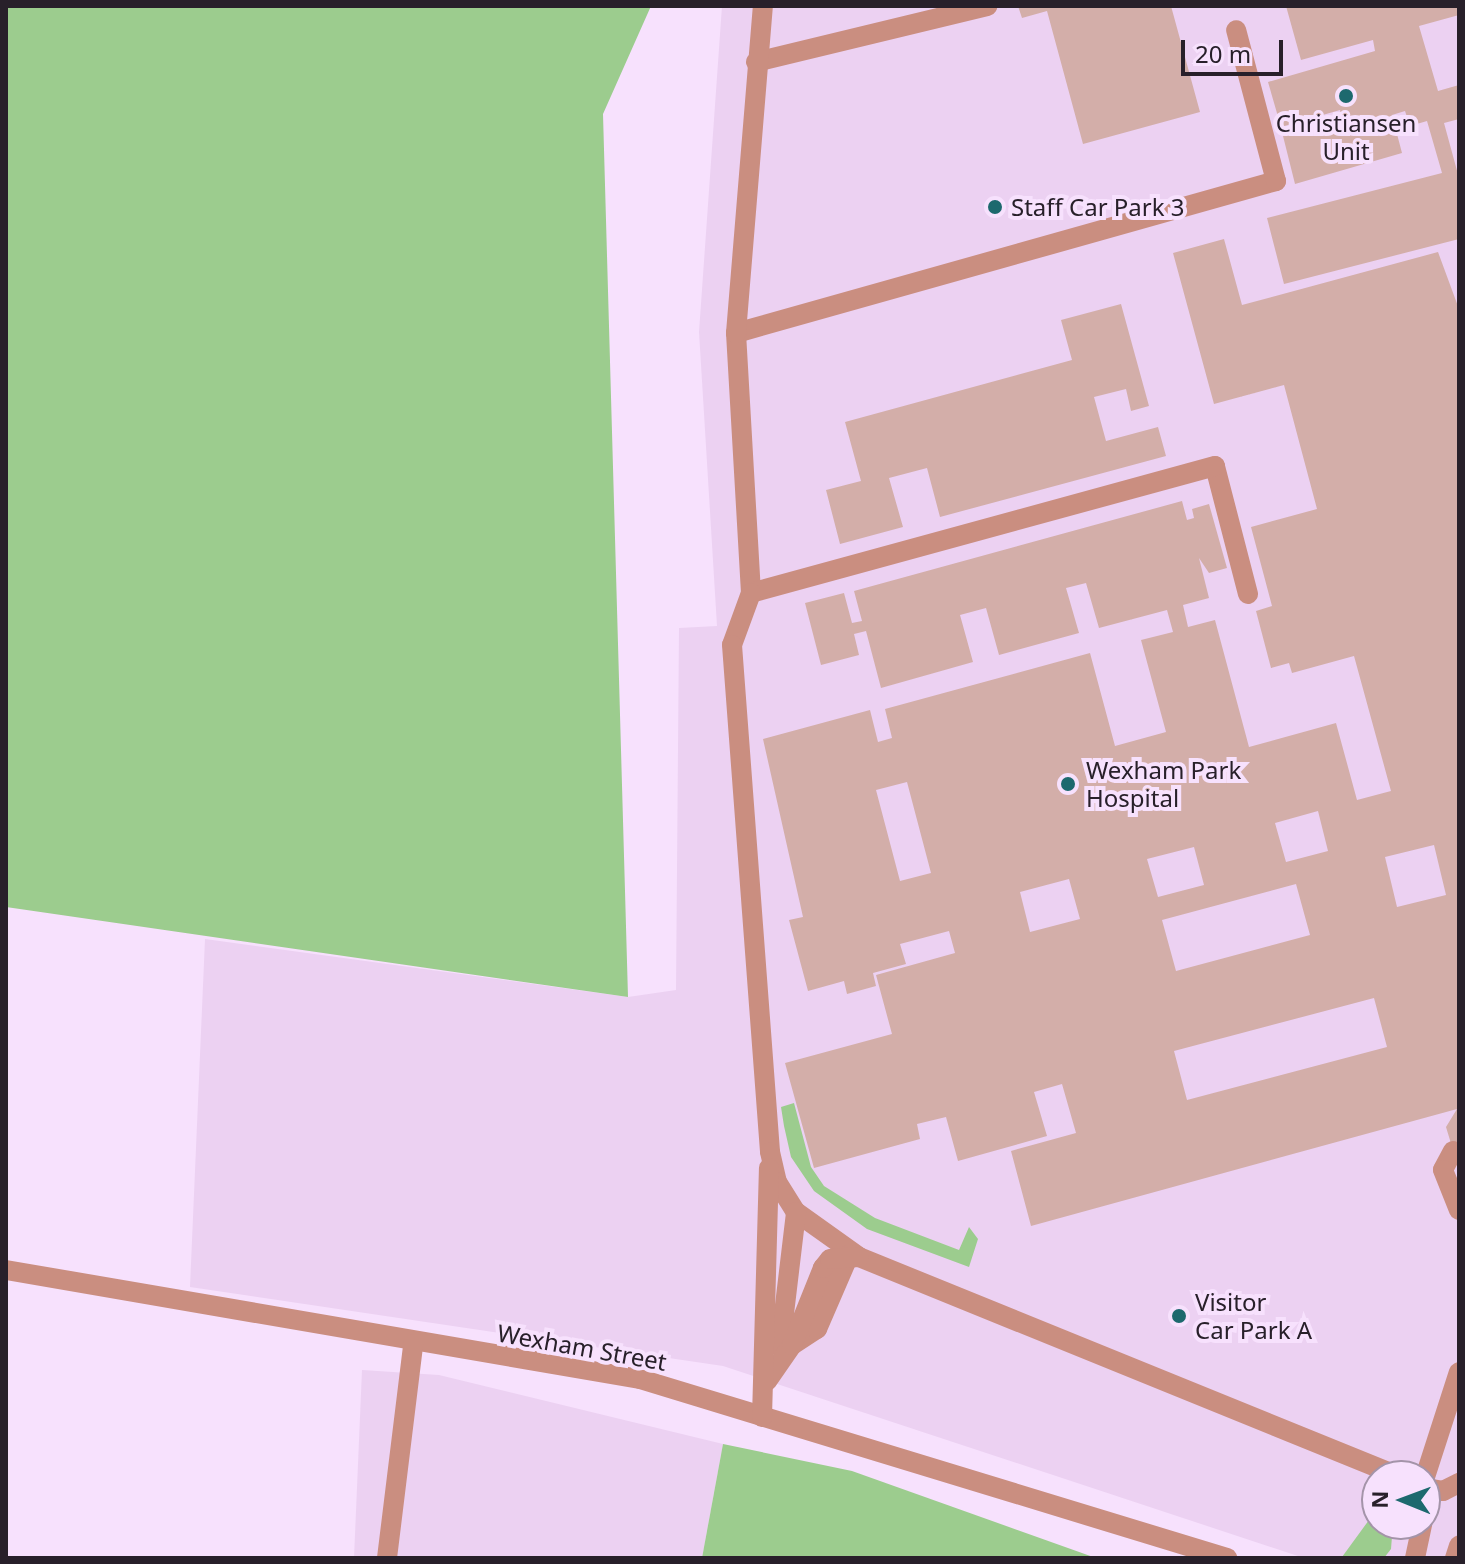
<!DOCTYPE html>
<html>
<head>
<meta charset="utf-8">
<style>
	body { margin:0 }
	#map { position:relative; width:1465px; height:1564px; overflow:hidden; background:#f7e1fd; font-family:"Noto Sans",sans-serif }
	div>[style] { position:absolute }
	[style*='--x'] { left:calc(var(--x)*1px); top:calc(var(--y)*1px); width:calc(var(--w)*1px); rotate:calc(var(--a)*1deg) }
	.built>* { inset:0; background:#ecd1f2 }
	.green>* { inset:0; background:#9ccc8e }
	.building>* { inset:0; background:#d3aea9 }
	.minor>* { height:20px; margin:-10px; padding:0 10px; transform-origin:10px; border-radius:10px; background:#ca8e80 }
	.dots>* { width:22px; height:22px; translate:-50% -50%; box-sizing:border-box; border:4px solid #f7e1fd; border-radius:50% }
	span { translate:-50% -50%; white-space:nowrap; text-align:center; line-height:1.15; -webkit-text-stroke:8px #f7e1fd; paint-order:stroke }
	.poi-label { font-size:24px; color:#28202a }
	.left { translate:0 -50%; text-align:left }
	.street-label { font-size:24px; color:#28202a }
	.frame { position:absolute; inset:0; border:8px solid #28202a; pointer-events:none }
	.north { position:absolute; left:1361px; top:1460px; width:80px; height:80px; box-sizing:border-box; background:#f7e1fd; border:2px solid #a494a9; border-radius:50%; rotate:271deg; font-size:22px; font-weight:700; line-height:32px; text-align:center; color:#28202a }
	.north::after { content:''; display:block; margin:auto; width:28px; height:36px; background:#1d696e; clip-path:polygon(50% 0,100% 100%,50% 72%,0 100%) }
	.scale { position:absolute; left:1181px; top:40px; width:102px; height:36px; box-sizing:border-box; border:4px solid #28202a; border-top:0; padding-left:10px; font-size:24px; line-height:28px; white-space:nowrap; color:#28202a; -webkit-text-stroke:6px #f7e1fd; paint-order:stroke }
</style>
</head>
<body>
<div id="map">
	<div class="built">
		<i style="clip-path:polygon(evenodd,722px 6px,1459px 6px,1459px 1558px,1304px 1558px,723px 1366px,190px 1287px,205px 939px,628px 997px,676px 990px,679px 628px,717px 626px,699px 332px,722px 6px,1377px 1476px,1425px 1476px,1425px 1524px,1377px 1524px,1377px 1476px)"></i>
		<i style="clip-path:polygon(362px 1370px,439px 1375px,723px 1444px,702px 1558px,354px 1558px)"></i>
	</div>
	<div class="green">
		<i style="clip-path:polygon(6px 6px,651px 6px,603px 114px,628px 997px,6px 907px)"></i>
		<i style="clip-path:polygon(794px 1103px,811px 1167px,824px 1186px,875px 1218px,959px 1250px,969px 1227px,978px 1239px,969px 1267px,867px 1229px,814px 1191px,791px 1157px,784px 1126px,781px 1107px)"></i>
		<i style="clip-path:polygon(723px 1444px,852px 1471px,1096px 1558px,702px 1558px)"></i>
		<i style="clip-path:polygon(1377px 1509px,1377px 1524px,1393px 1524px,1391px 1549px,1384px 1558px,1342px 1557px)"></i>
	</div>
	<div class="building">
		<i style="clip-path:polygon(1018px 6px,1171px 6px,1200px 112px,1083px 144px,1047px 11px,1022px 18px)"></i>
		<i style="clip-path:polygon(1286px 6px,1459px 6px,1459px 15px,1419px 26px,1438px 91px,1459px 85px,1459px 119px,1444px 123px,1459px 178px,1459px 239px,1284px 284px,1267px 218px,1442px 173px,1427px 121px,1410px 126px,1405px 111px,1392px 115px,1402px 153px,1295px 184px,1283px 136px,1342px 119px,1340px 110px,1281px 127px,1268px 82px,1375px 51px,1373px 40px,1301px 60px)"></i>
		<i style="clip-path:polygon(evenodd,1224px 239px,1242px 305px,1438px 252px,1459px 309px,1459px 1170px,1446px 1127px,1457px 1109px,1031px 1226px,1011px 1151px,1076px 1133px,1062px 1084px,1034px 1092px,1047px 1136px,958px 1161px,946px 1117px,917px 1124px,920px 1139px,814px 1168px,785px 1063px,892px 1034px,876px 975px,955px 953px,949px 931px,900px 944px,906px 964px,873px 973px,876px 986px,847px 994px,844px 981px,808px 991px,789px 920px,803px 917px,763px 739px,870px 710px,878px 742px,892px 738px,885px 709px,1090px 653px,1115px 746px,1166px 732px,1141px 640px,1173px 632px,1167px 610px,1099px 628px,1086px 583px,1066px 588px,1079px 633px,999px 655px,986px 608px,960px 615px,973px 662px,881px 688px,866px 631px,854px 634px,859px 655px,821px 665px,805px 603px,844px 593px,852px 623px,862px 621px,854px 591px,1182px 501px,1187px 520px,1194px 518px,1192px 509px,1209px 504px,1227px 568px,1209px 573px,1199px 558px,1209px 598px,1183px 605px,1188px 627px,1215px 620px,1249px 747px,1336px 723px,1357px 800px,1391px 791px,1354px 656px,1292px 673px,1289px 663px,1271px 668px,1256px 611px,1272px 606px,1251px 527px,1317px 509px,1284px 385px,1214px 404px,1173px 253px,1224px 239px,907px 782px,931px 873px,900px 881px,876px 790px,907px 782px,1224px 239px,1318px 811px,1328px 851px,1286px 862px,1275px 823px,1318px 811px,1224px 239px,1434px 845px,1446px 895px,1397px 907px,1385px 857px,1434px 845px,1224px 239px,1194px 847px,1204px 885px,1158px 897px,1147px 859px,1194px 847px,1224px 239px,1069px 879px,1080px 919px,1030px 932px,1020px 892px,1069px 879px,1224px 239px,1296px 884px,1310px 935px,1176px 971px,1162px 920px,1296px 884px,1224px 239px,1374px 998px,1387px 1047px,1187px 1100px,1174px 1051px,1374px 998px)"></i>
		<i style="clip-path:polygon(1121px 304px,1149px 406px,1131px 411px,1126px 389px,1094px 397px,1106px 441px,1158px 427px,1166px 456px,940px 517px,927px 468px,889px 478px,903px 527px,840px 544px,826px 490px,861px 481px,845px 422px,1072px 360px,1061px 320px)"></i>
	</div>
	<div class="minor">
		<i style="--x:756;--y:62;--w:238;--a:-13.6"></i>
		<i style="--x:736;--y:333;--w:561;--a:-15.72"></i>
		<i style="--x:1276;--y:181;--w:156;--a:-104.8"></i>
		<i style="--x:751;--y:593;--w:260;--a:-93.3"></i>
		<i style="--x:736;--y:333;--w:328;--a:-85.3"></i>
		<i style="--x:1248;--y:594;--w:132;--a:-104.5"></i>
		<i style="--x:1215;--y:466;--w:481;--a:164.7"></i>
		<i style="--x:751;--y:593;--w:55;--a:110.1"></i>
		<i style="--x:732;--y:645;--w:508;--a:85.71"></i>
		<i style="--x:770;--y:1152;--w:31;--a:77"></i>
		<i style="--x:777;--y:1182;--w:36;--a:58"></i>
		<i style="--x:796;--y:1212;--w:77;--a:35.5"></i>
		<i style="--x:859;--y:1257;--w:582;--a:22.11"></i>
		<i style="--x:1453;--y:1151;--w:21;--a:118"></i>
		<i style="--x:1443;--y:1170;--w:43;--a:68.2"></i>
		<i style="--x:6;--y:1270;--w:643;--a:9.76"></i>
		<i style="--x:640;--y:1379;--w:614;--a:16.96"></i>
		<i style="--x:792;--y:1345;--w:30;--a:-33"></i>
		<i style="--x:817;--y:1329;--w:81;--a:-66.6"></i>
		<i style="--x:780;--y:1347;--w:136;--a:-83.2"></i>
		<i style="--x:767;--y:1381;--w:44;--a:-55.2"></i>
		<i style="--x:792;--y:1345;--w:83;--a:-68.1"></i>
		<i style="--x:823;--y:1268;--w:11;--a:-52"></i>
		<i style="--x:830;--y:1259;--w:29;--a:-4"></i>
		<i style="--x:762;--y:1417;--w:249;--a:-88.4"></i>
		<i style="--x:1425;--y:1477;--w:110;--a:-72.1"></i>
		<i style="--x:1425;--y:1488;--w:18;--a:9"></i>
		<i style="--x:1443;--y:1491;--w:18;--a:-27"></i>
		<i style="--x:387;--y:1558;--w:215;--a:-83"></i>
		<i style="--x:1415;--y:1558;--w:35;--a:-78"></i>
		<i style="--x:1455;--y:1558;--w:13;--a:-72"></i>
	</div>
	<div class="dots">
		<i style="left:1346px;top:96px;background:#1d696e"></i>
		<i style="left:995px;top:207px;background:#1d696e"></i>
		<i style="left:1068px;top:784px;background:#1d696e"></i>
		<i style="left:1179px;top:1316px;background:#1d696e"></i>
	</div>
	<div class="poi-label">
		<span style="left:1346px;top:137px">Christiansen<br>Unit</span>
		<span class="left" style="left:1011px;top:207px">Staff Car Park 3</span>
		<span class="left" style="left:1086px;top:784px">Wexham Park<br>Hospital</span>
		<span class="left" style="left:1195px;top:1316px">Visitor<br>Car Park A</span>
	</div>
	<div class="street-label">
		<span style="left:582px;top:1347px;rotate:10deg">Wexham Street</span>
	</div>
	<div class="frame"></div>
	<div class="north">N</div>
	<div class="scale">20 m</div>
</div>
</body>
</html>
